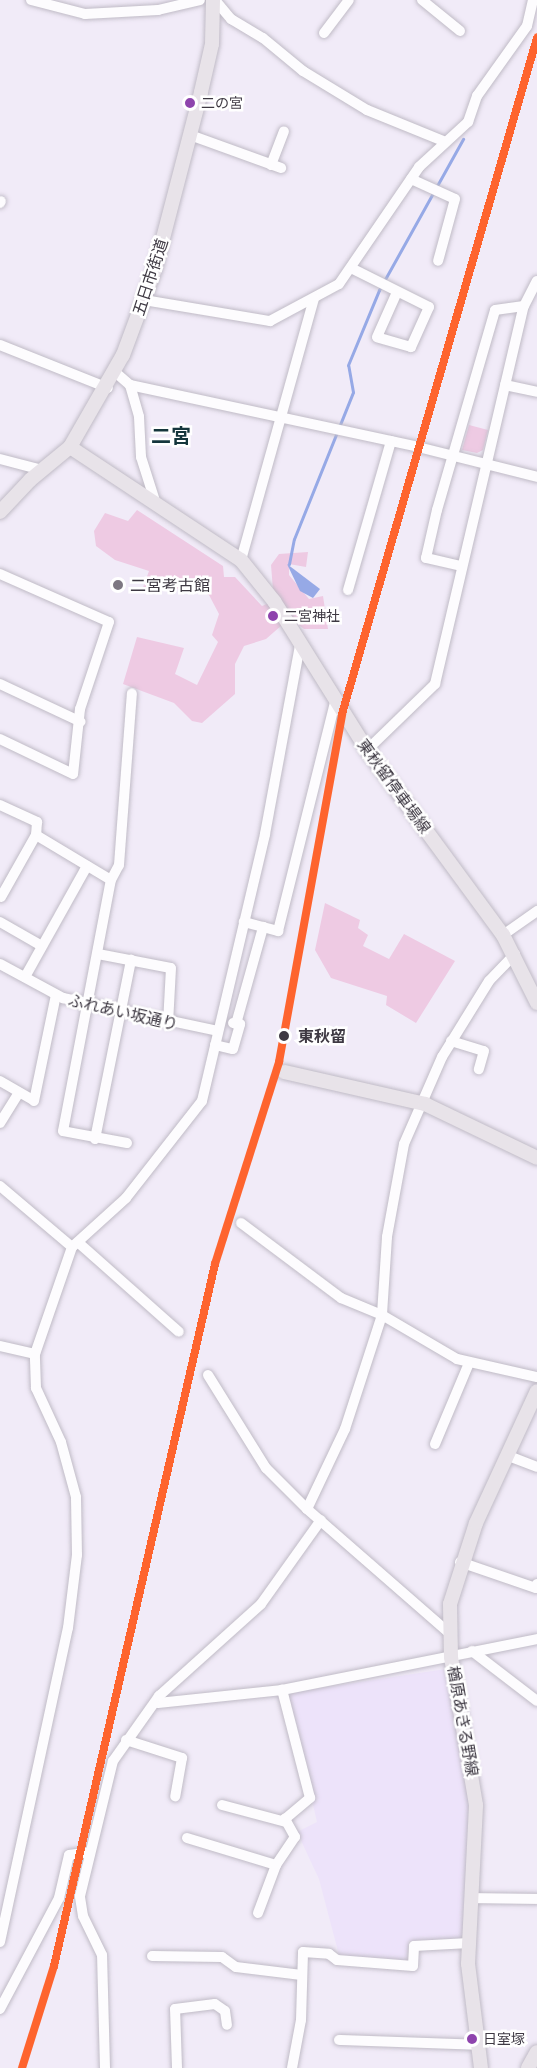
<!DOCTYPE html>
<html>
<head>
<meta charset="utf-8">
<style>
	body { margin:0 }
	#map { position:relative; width:537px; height:2068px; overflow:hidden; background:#f1ebf8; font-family:"PT Sans Narrow","Noto Sans JP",sans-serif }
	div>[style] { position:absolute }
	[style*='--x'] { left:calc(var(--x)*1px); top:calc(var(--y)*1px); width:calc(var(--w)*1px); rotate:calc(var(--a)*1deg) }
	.built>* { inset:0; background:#ede3fa }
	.green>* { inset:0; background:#eecae3 }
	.water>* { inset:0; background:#96a9e6 }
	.stream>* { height:3px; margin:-1.5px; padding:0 1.5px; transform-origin:1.5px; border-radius:1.5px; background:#96a9e6 }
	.roads { filter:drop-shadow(0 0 2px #c0bbc6) drop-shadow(0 0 2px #c0bbc6) }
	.minor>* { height:10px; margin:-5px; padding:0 5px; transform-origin:5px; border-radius:5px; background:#fdfcfe }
	.major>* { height:14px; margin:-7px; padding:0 7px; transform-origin:7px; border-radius:7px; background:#e8e3e9 }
	.rail-1>* { height:8px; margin:-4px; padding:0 4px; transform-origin:4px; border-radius:4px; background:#fe642e }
	.dots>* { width:16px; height:16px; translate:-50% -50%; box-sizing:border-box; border:3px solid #fff; border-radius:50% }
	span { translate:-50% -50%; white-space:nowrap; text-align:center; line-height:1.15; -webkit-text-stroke:5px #fff; paint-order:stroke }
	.bus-label { font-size:14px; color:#3e3943 }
	.left { translate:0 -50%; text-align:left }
	.street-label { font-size:16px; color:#3e3943 }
	.poi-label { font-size:16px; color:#3e3943 }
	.stop-label { font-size:16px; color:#3e3943; font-weight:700 }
	.quarter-label { font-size:20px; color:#15363c; font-weight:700 }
</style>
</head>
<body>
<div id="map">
	<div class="built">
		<i style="clip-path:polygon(446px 1669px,469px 1793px,463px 1934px,460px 1939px,409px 1941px,406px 1962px,339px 1955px,319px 1879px,297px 1832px,317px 1822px,287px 1693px)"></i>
	</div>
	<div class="green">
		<i style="clip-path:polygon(469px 425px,488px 430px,483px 450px,477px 453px,462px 450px)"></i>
		<i style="clip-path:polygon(137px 510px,223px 566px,224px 577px,235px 577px,262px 606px,278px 599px,273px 590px,271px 565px,279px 554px,308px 552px,306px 567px,289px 564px,289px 575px,309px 599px,323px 596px,328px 629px,304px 629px,290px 618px,266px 639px,244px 646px,235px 664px,235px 694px,202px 723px,192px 721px,174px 703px,123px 684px,137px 637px,184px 648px,175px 674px,197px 685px,218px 642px,212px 635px,219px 614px,209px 595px,192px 587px,141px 593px,149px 571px,115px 560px,96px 546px,94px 531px,105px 513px,128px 521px)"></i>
		<i style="clip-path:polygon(325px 903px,360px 920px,358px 928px,368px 935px,363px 946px,389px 959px,404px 934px,455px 961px,416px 1023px,386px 1005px,387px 996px,331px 978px,315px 950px)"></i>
	</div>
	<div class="water">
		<i style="clip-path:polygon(287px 564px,320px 589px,313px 598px,300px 591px)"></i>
	</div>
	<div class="stream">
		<i style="--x:289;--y:564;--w:25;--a:-79"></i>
		<i style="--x:294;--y:539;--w:158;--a:-68.1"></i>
		<i style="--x:353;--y:392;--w:27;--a:-100"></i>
		<i style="--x:348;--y:365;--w:81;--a:-67.5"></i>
		<i style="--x:379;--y:290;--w:173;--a:-60.9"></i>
	</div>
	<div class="roads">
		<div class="minor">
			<i style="--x:31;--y:0;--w:56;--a:14.5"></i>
			<i style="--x:85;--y:14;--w:73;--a:-3.1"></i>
			<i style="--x:158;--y:10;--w:43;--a:-13.4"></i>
			<i style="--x:215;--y:0;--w:25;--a:50"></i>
			<i style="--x:231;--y:19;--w:37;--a:31"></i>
			<i style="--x:263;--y:38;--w:52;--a:39.5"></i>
			<i style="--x:303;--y:71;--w:75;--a:31.4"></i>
			<i style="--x:367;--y:110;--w:82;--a:22.2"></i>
			<i style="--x:422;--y:0;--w:49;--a:39.2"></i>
			<i style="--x:324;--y:33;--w:41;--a:-52.9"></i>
			<i style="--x:190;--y:135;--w:97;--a:19.9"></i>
			<i style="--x:271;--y:165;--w:36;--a:-69"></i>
			<i style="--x:411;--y:179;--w:48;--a:24.4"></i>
			<i style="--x:455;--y:199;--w:64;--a:105.3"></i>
			<i style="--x:0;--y:203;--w:2;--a:-63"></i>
			<i style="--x:353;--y:269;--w:85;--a:26.6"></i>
			<i style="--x:429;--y:307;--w:44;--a:114.2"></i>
			<i style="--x:411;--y:347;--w:35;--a:-164"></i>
			<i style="--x:377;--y:337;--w:49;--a:-66"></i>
			<i style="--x:144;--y:300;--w:128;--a:9.5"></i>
			<i style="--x:270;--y:321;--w:78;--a:-28.2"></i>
			<i style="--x:339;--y:284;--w:142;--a:-55.6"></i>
			<i style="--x:419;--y:167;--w:67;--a:-42.6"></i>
			<i style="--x:468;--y:122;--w:28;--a:-71"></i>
			<i style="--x:477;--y:96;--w:86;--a:-54.5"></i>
			<i style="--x:527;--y:26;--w:27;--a:-77"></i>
			<i style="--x:0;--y:345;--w:116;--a:21.7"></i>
			<i style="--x:115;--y:372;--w:20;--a:41"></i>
			<i style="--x:130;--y:385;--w:295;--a:12.1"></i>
			<i style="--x:418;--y:447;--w:123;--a:14.1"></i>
			<i style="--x:130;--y:385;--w:33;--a:74"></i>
			<i style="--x:139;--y:417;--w:40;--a:87.1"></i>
			<i style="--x:141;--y:457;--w:49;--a:72.3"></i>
			<i style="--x:505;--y:385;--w:33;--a:12"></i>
			<i style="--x:0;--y:459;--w:43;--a:14.7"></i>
			<i style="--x:241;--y:560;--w:271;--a:-74.4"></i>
			<i style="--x:461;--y:566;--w:36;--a:-167"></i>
			<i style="--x:426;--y:558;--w:49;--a:-77.1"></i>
			<i style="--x:437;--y:510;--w:208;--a:-73.8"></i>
			<i style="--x:495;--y:310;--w:29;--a:-8"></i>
			<i style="--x:0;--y:574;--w:119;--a:23.8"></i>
			<i style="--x:109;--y:622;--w:92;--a:108.4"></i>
			<i style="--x:80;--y:709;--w:65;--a:96.1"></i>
			<i style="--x:73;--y:774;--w:81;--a:-154.4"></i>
			<i style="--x:348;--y:590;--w:155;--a:-73.9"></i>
			<i style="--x:0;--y:684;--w:89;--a:25.1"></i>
			<i style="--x:367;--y:750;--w:95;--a:-44.1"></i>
			<i style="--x:435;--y:684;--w:388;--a:-76.8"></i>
			<i style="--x:524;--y:306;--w:28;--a:-63"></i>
			<i style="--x:0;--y:805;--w:41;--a:24.7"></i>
			<i style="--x:37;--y:822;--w:13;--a:94"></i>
			<i style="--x:36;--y:835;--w:87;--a:31"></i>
			<i style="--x:1;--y:897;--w:71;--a:-60.6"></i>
			<i style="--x:0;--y:922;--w:48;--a:29.7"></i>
			<i style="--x:263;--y:927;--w:16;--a:15"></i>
			<i style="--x:278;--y:931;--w:235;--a:-76"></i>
			<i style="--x:503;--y:935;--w:42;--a:-35.2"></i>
			<i style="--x:98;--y:954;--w:74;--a:10.9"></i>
			<i style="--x:171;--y:968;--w:55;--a:93.1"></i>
			<i style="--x:515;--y:954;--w:37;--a:134"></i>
			<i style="--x:489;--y:981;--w:89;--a:121.7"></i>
			<i style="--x:442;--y:1057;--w:95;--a:113.6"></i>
			<i style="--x:404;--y:1144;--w:95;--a:100.4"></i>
			<i style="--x:387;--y:1237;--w:78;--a:93.7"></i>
			<i style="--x:382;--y:1315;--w:87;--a:30.4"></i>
			<i style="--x:457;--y:1359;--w:82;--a:12.7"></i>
			<i style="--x:0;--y:964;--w:72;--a:28.4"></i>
			<i style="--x:63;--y:998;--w:158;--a:12"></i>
			<i style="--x:25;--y:977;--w:127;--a:-60.8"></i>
			<i style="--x:236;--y:1024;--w:101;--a:-74.4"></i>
			<i style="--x:263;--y:927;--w:20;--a:-165"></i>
			<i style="--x:451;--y:1041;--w:34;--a:17"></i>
			<i style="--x:484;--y:1051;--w:19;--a:106"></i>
			<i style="--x:215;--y:1045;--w:18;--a:13"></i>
			<i style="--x:233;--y:1049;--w:26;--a:-74"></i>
			<i style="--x:240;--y:1024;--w:7;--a:-172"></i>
			<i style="--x:0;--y:1081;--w:39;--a:30"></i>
			<i style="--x:34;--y:1101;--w:108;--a:-78.3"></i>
			<i style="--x:0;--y:1123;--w:36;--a:-58"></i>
			<i style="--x:95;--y:1139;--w:183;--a:-78.6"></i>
			<i style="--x:127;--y:1143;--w:65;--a:-169.4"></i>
			<i style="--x:63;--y:1131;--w:256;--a:-79.2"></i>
			<i style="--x:111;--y:880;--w:17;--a:-62"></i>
			<i style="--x:119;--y:865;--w:172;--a:-85.7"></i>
			<i style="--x:0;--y:1186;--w:94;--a:40.3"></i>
			<i style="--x:80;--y:1244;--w:132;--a:41.6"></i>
			<i style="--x:0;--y:1346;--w:36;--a:13"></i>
			<i style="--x:208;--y:1375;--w:110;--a:58.1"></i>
			<i style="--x:266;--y:1468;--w:58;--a:45"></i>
			<i style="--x:307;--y:1509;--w:89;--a:-64.6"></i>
			<i style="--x:345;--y:1429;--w:120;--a:-72"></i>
			<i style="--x:382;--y:1315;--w:44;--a:-157.5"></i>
			<i style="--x:341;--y:1298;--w:125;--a:-143.1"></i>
			<i style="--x:435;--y:1444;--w:88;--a:-67.2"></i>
			<i style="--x:506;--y:1455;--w:33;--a:21"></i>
			<i style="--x:307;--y:1509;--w:189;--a:41.1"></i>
			<i style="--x:460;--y:1562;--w:80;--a:18.9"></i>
			<i style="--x:536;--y:1588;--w:4;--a:-76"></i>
			<i style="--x:472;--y:1651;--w:82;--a:37.6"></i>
			<i style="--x:158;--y:1703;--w:125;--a:-6"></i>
			<i style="--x:282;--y:1690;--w:260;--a:-11.3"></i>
			<i style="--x:126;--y:1740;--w:59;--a:17.8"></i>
			<i style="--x:182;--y:1758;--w:39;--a:100"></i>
			<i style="--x:222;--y:1805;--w:66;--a:14.9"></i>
			<i style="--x:187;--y:1838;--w:93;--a:16.9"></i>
			<i style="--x:471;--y:1898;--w:66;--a:0.9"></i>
			<i style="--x:258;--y:1913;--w:51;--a:-69.4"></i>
			<i style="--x:276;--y:1865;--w:34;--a:-56"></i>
			<i style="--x:295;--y:1837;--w:21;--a:-119"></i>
			<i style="--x:285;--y:1819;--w:33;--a:-40"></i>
			<i style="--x:310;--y:1798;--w:112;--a:-104.5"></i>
			<i style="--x:0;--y:1942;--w:321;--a:-77.8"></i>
			<i style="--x:68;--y:1628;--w:74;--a:-83"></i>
			<i style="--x:77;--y:1555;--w:58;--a:-91"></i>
			<i style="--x:76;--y:1497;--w:57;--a:-105.3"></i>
			<i style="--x:61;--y:1442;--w:60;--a:-114.8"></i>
			<i style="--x:36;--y:1388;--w:34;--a:-92"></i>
			<i style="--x:35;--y:1354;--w:113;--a:-70.9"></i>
			<i style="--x:72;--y:1247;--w:73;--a:-42.2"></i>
			<i style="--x:126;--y:1198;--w:123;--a:-51.9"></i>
			<i style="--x:202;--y:1101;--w:274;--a:-76.7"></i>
			<i style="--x:265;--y:834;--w:192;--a:-79.5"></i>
			<i style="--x:152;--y:1956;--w:70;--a:0.8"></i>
			<i style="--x:222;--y:1957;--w:17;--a:36"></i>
			<i style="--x:236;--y:1967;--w:66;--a:6.9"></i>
			<i style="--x:0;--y:2009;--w:126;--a:-62"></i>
			<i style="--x:59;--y:1898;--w:44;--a:-76.9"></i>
			<i style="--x:69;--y:1855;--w:21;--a:-8"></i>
			<i style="--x:339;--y:2040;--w:140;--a:2"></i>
			<i style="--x:105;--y:2068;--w:113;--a:-91.5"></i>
			<i style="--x:102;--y:1955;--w:43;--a:-116"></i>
			<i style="--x:83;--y:1916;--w:20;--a:-99"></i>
			<i style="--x:80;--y:1896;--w:139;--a:-76.3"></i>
			<i style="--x:113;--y:1761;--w:80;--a:-54.7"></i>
			<i style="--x:159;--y:1696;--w:137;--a:-42"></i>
			<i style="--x:261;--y:1604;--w:103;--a:-54.5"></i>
			<i style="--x:177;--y:2068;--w:59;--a:-91.9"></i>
			<i style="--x:175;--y:2009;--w:40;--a:-7.1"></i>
			<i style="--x:215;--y:2004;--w:12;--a:35"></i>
			<i style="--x:225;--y:2011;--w:14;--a:82"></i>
			<i style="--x:292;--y:2068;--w:49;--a:-79.4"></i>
			<i style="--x:301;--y:2020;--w:68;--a:-88.3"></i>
			<i style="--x:303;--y:1952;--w:26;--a:4"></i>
			<i style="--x:329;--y:1954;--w:10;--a:37"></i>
			<i style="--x:337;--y:1960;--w:76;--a:4.5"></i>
			<i style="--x:413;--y:1966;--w:20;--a:-87"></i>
			<i style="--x:414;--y:1946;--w:55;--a:-3.1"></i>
		</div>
		<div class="major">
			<i style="--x:70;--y:447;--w:205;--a:33.5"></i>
			<i style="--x:241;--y:560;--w:53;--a:51.2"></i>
			<i style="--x:274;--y:601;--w:176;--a:58"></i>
			<i style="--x:367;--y:750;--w:230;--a:53.7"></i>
			<i style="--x:503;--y:935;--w:76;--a:63.4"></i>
			<i style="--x:0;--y:512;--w:44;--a:-46.8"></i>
			<i style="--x:30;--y:480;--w:52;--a:-39.5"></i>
			<i style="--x:70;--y:447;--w:106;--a:-60.1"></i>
			<i style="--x:123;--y:355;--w:92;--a:-69.6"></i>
			<i style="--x:155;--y:269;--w:183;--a:-75.4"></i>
			<i style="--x:201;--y:92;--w:49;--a:-77.1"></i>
			<i style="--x:212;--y:44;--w:44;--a:-88.7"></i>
			<i style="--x:284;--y:1072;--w:145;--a:12.8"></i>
			<i style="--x:425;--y:1104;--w:124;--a:25.7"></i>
			<i style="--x:481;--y:2068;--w:105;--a:-97.1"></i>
			<i style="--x:468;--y:1964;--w:159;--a:-87.1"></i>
			<i style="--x:476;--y:1805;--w:150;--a:-99.6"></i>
			<i style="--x:451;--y:1657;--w:53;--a:-91.1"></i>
			<i style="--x:450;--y:1604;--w:85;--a:-72.2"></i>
			<i style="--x:476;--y:1523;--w:145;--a:-65.2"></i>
			<i style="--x:528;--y:2068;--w:18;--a:-61"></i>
		</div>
	</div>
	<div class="rail-1">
		<i style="--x:22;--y:2068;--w:107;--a:-72.6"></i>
		<i style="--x:54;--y:1966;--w:720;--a:-77.08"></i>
		<i style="--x:215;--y:1264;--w:212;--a:-72.4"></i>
		<i style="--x:279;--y:1062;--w:354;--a:-79.7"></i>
		<i style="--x:342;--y:714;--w:704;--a:-73.91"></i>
	</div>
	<div class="dots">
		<i style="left:190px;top:103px;background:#8e44ad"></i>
		<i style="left:118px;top:585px;background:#7d7782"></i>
		<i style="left:273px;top:616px;background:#8e44ad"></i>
		<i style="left:284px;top:1036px;background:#3e3943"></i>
		<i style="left:472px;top:2039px;background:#8e44ad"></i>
	</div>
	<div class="bus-label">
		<span class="left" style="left:201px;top:103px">二の宮</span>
		<span class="left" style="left:284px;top:616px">二宮神社</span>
		<span class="left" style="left:483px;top:2039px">日室塚</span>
	</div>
	<div class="street-label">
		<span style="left:150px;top:277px;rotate:-72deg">五日市街道</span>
		<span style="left:394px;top:786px;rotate:54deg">東秋留停車場線</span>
		<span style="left:123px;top:1012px;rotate:13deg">ふれあい坂通り</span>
		<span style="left:463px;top:1721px;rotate:80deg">楢原あきる野線</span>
	</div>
	<div class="poi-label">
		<span class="left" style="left:130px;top:585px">二宮考古館</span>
	</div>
	<div class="stop-label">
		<span class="left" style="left:298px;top:1036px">東秋留</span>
	</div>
	<div class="quarter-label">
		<span style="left:171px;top:436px">二宮</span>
	</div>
</div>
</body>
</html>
